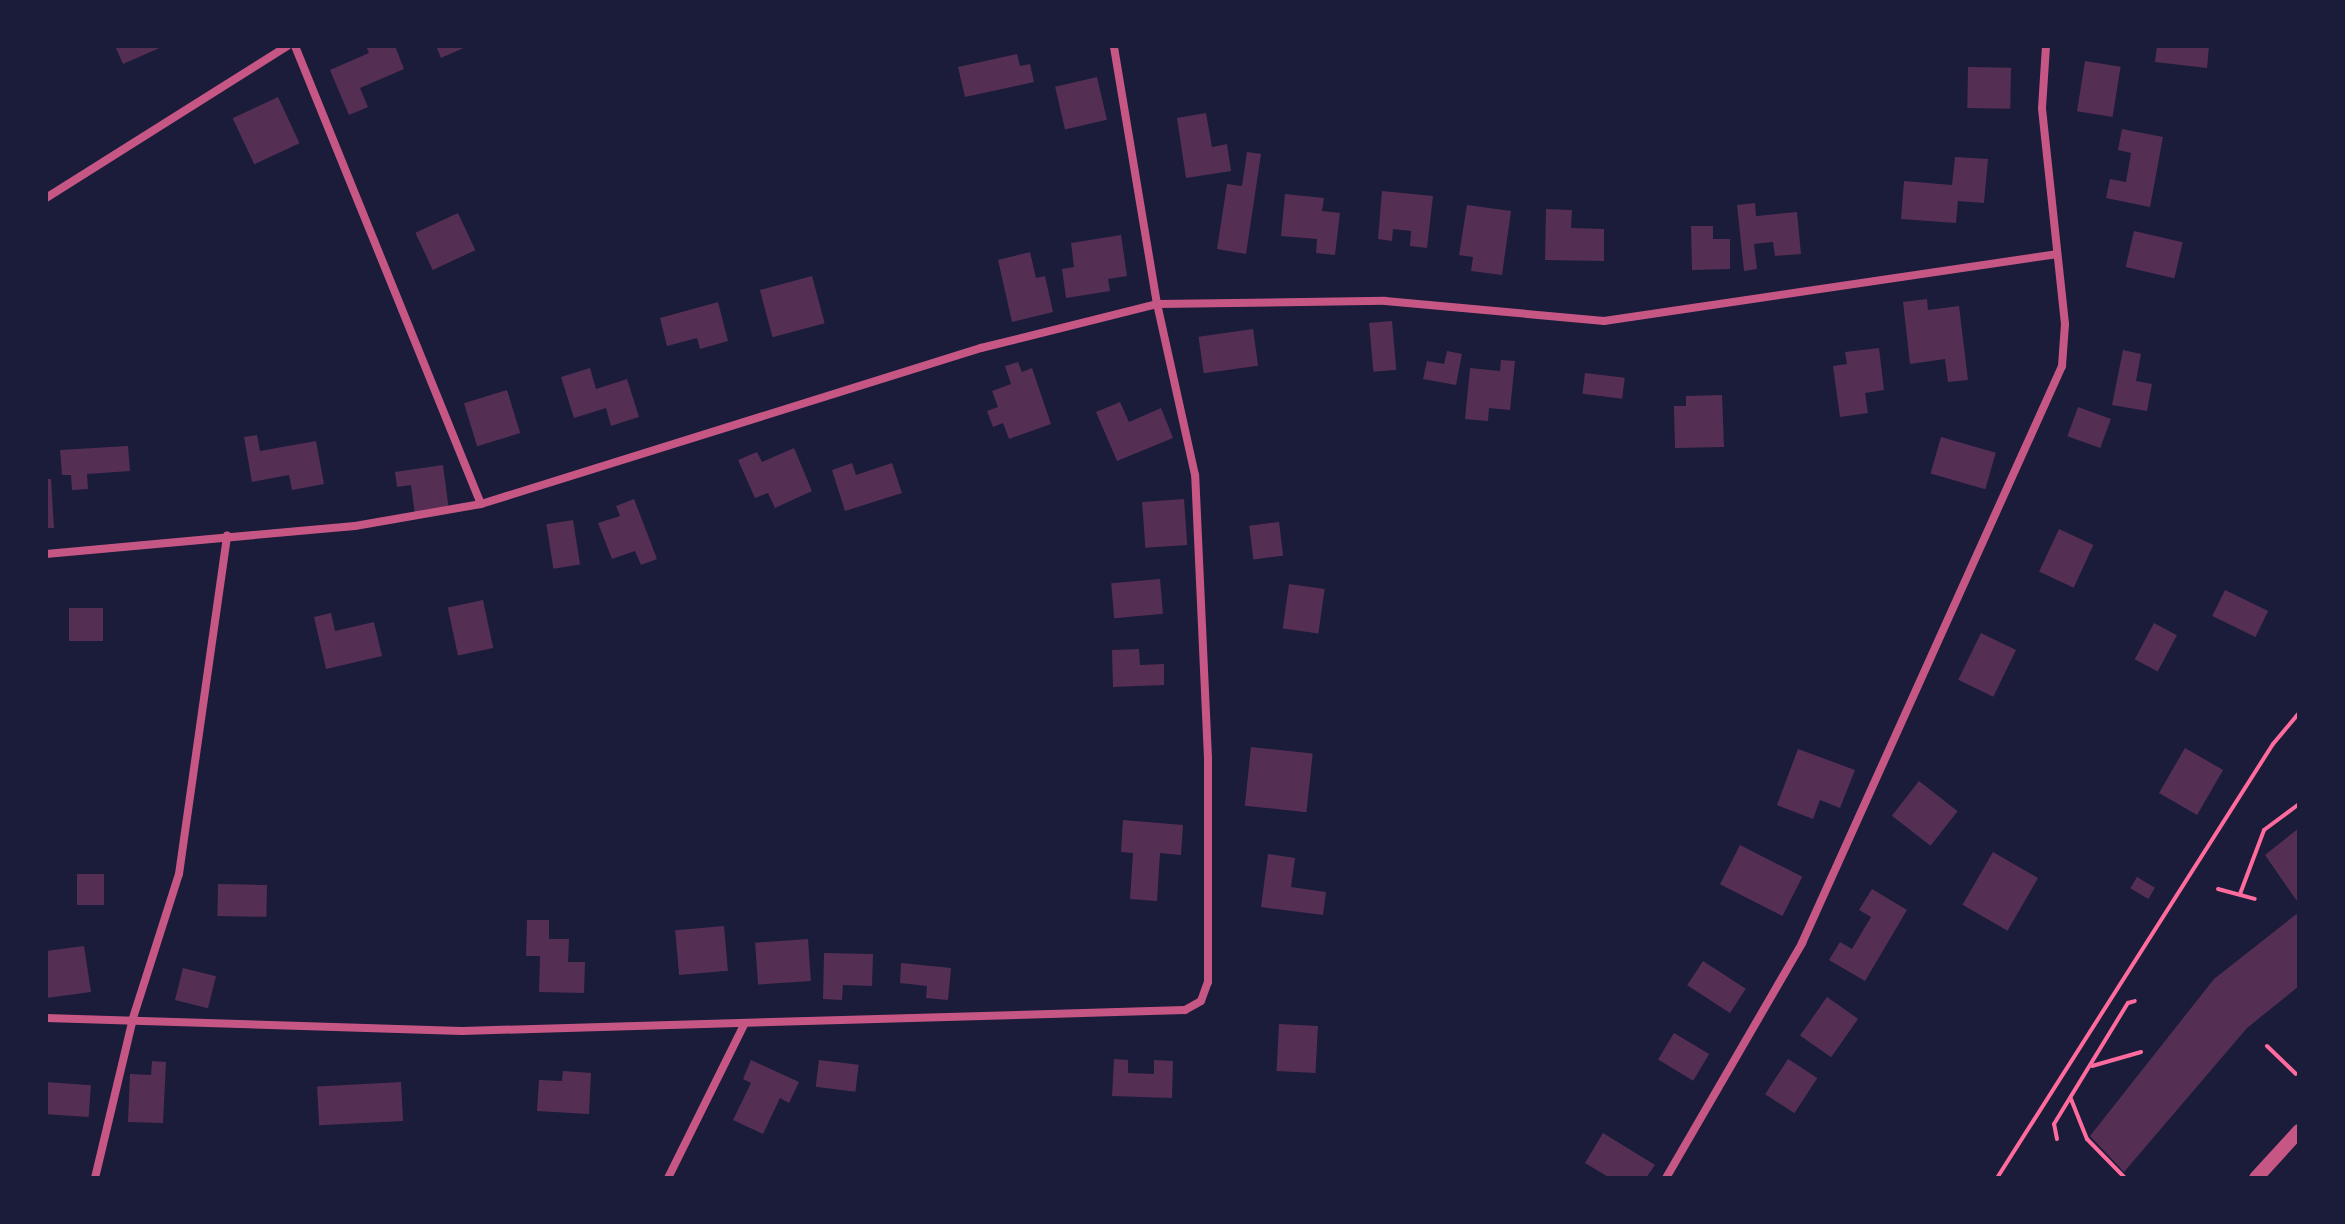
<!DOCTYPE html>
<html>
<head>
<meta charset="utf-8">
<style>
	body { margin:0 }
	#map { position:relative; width:2345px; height:1224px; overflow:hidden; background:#1b1b3a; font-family:Rubik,sans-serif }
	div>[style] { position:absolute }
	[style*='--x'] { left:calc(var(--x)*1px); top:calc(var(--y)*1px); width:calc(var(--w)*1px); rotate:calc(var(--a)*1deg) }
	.building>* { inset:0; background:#542f53; transform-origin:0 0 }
	.path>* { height:4px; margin:-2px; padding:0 2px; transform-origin:2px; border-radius:2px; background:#ff6b9d }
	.minor>* { height:8px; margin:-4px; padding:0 4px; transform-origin:4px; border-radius:4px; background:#c65784 }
	.tertiary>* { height:14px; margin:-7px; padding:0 7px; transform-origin:7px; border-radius:7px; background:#c65784 }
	span { translate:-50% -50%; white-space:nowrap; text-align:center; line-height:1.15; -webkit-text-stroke:6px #1b1b3a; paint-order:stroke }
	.frame { position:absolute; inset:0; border:48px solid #1b1b3a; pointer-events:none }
</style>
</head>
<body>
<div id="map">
	<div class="building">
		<i style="clip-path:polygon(115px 46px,164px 46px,123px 64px)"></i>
		<i style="clip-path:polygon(366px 46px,395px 46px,404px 69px,360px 88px,368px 107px,349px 115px,330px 70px,369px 53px)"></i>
		<i style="clip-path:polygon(436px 46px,468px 46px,441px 58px)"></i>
		<i style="clip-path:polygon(2157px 46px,2209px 46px,2207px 68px,2155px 62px)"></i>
		<i style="clip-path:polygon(1017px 54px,1020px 66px,1030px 64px,1034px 82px,965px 97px,958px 67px)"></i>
		<i style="left:2085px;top:61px;width:36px;height:51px;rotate:9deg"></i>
		<i style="left:1968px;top:67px;width:43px;height:41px;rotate:1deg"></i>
		<i style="left:1097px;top:77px;width:44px;height:43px;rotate:77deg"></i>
		<i style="left:278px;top:97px;width:51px;height:50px;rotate:65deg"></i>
		<i style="clip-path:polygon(1206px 113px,1212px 147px,1227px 144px,1231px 171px,1186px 178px,1177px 118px)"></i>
		<i style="clip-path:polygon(2122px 129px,2163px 137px,2150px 207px,2106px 198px,2110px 179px,2126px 182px,2131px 153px,2118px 150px)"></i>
		<i style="clip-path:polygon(1247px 152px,1261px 154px,1246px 254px,1217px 249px,1227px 184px,1242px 186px)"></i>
		<i style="clip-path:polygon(1955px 157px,1988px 159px,1984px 203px,1958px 201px,1956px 223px,1901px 219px,1904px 181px,1952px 185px)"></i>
		<i style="clip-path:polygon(1382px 191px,1433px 196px,1427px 248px,1410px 246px,1411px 231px,1393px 229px,1392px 241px,1378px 239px)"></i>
		<i style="clip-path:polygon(1285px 194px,1324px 198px,1322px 211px,1340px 213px,1335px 255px,1316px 253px,1317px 239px,1281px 236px)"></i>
		<i style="clip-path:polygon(1755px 203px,1756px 216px,1797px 212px,1801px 254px,1775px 256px,1773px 242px,1754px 244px,1757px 269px,1744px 271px,1737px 205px)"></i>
		<i style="clip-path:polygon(1467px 205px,1511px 211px,1502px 275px,1471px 271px,1473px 257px,1459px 255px)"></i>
		<i style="clip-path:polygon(1546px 209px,1572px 210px,1571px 228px,1604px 229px,1604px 261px,1545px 260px)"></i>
		<i style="left:458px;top:213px;width:41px;height:47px;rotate:65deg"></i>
		<i style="clip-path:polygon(1691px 226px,1713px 226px,1713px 239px,1730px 239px,1730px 269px,1692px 270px)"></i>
		<i style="left:2134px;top:231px;width:50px;height:37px;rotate:13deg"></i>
		<i style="clip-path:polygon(1121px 235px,1127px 276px,1108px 279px,1110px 291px,1066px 298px,1062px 269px,1074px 267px,1071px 243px)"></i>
		<i style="clip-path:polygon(1030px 252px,1036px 278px,1045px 276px,1053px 312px,1012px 322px,998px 260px)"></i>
		<i style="left:812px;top:276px;width:49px;height:54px;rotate:75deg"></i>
		<i style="clip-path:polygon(1927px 299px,1928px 310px,1959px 306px,1968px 380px,1948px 382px,1945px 359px,1910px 364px,1903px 302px)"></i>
		<i style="clip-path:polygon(718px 302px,728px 341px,700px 349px,697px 338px,667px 346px,660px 318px)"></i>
		<i style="left:1392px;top:321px;width:49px;height:23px;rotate:85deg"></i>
		<i style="left:1253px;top:329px;width:37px;height:55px;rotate:82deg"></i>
		<i style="clip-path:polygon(1879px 348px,1884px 390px,1865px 393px,1868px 413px,1840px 417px,1833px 366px,1847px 364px,1845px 352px)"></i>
		<i style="clip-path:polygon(2123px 350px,2141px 354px,2136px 381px,2152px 384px,2147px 411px,2112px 405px)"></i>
		<i style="clip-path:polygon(1447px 351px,1462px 354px,1456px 385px,1423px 379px,1427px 361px,1444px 364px)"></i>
		<i style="clip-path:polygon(1501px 360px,1515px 361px,1510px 410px,1489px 408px,1488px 421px,1465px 419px,1470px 368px,1500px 371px)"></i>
		<i style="clip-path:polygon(1018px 362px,1022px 372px,1032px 368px,1051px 424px,1009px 439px,1003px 423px,993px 427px,987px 411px,998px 407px,992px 391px,1011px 384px,1005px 366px)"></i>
		<i style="clip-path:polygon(590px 368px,596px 389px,627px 379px,639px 417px,611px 426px,606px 408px,574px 418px,561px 377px)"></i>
		<i style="left:1585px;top:373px;width:40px;height:21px;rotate:7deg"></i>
		<i style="left:507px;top:390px;width:45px;height:45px;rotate:73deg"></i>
		<i style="clip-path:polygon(1722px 395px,1724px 447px,1675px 448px,1674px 406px,1686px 406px,1686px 396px)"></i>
		<i style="clip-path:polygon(1120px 402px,1129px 422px,1161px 408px,1173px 438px,1117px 461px,1096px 412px)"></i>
		<i style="left:2078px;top:407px;width:35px;height:31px;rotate:20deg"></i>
		<i style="clip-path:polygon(257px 435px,260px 451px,316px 441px,324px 484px,292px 490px,289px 475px,252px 482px,244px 437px)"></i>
		<i style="left:1941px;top:437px;width:57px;height:38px;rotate:16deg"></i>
		<i style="clip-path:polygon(128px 446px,130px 471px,87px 474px,88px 489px,72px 490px,71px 475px,62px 475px,60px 450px)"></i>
		<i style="clip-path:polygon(794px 448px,812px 491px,775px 508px,768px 493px,755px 498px,738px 460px,757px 452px,762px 462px)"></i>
		<i style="clip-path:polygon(852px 463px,856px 475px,892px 463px,902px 493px,845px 511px,832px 470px)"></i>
		<i style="clip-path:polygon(443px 465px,449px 511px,415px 515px,411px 485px,397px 487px,395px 472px)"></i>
		<i style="clip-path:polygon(46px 479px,51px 479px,54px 528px,46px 528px)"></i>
		<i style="clip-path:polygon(634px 499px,657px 559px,641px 565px,635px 551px,612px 559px,598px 523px,620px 516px,616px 506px)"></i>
		<i style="left:1184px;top:499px;width:46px;height:42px;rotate:86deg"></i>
		<i style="left:573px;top:520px;width:45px;height:27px;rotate:81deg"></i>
		<i style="left:1279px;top:522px;width:34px;height:30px;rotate:83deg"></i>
		<i style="left:2059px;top:529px;width:38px;height:47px;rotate:25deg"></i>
		<i style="left:1160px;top:579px;width:35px;height:49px;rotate:85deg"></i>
		<i style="left:1289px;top:584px;width:36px;height:45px;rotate:8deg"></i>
		<i style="left:2225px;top:590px;width:48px;height:29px;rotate:26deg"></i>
		<i style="left:483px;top:600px;width:49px;height:36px;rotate:78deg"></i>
		<i style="left:103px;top:608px;width:33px;height:34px;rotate:90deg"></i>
		<i style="clip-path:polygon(331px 613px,335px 631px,374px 622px,382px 656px,326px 669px,314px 617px)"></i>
		<i style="left:2154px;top:623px;width:26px;height:41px;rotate:28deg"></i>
		<i style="left:1981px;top:633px;width:39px;height:52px;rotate:26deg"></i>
		<i style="clip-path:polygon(1139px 649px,1140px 665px,1164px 664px,1164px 685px,1113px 687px,1112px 650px)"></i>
		<i style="left:1251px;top:747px;width:62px;height:59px;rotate:6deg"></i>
		<i style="left:2185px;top:748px;width:44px;height:52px;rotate:30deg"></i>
		<i style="clip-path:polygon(1798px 749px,1855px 770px,1840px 808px,1820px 800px,1813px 819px,1777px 805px)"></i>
		<i style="left:1919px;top:781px;width:49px;height:44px;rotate:38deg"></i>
		<i style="clip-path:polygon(1123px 820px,1183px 825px,1181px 855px,1160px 853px,1157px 901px,1130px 899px,1133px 853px,1121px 852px)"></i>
		<i style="clip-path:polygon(2299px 828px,2299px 904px,2265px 855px)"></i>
		<i style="left:1740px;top:845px;width:70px;height:44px;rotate:27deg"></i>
		<i style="left:1993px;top:852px;width:52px;height:61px;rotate:30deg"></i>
		<i style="clip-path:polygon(1268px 854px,1295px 858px,1291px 887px,1326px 892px,1323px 915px,1261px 907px)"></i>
		<i style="left:77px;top:874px;width:27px;height:31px"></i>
		<i style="left:2137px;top:877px;width:21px;height:13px;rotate:31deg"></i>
		<i style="left:218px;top:884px;width:49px;height:32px;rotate:1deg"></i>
		<i style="clip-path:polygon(1872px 889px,1907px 910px,1865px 981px,1829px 960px,1840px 942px,1852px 949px,1871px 917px,1859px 910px)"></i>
		<i style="clip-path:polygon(2299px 912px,2299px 986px,2247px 1028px,2124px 1172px,2090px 1136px,2214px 979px)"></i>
		<i style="clip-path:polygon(527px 920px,549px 920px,549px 939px,569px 939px,568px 962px,585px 962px,584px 993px,539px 992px,540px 956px,526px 956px)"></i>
		<i style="left:724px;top:926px;width:45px;height:49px;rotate:85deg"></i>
		<i style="left:808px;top:939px;width:42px;height:53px;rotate:86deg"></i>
		<i style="clip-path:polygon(84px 946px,91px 992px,46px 998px,46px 951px)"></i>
		<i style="clip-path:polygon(824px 953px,873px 954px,872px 986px,843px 985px,842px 1000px,823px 999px)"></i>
		<i style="left:1703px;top:961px;width:51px;height:29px;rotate:33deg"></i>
		<i style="clip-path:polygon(901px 963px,951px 968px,948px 1000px,926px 998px,927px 986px,900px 983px)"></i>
		<i style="left:183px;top:968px;width:34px;height:33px;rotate:14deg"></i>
		<i style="left:1827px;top:997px;width:38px;height:47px;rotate:35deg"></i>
		<i style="left:1279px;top:1024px;width:39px;height:47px;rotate:3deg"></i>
		<i style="left:1674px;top:1033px;width:41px;height:31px;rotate:31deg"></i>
		<i style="clip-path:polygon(1114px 1059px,1128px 1060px,1128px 1073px,1154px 1074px,1154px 1060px,1173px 1061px,1172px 1098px,1112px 1096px)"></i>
		<i style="left:1788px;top:1059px;width:35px;height:42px;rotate:33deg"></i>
		<i style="clip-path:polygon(751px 1060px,799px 1082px,789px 1103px,780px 1098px,763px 1134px,733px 1120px,751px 1083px,743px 1079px)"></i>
		<i style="left:819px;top:1060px;width:40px;height:27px;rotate:7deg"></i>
		<i style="clip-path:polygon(152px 1061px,166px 1062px,163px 1123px,128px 1122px,130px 1074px,151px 1075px)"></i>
		<i style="clip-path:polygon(563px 1071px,591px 1073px,589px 1114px,537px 1111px,539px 1080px,562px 1081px)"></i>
		<i style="left:46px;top:1082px;width:45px;height:32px;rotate:4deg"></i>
		<i style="left:401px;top:1082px;width:39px;height:84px;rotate:87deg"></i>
		<i style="clip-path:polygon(1603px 1133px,1655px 1165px,1646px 1178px,1610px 1178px,1585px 1163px)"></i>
	</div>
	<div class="path">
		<i style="--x:2218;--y:889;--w:38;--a:15"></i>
		<i style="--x:2240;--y:894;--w:68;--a:-69.4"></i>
		<i style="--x:2264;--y:830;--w:44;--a:-36.6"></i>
		<i style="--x:2267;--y:1046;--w:40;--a:44"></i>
		<i style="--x:2092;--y:1066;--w:51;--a:-15.9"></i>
		<i style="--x:2071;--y:1099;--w:43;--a:68.2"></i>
		<i style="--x:2087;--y:1139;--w:54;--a:45.7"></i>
		<i style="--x:2057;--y:1139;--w:15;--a:-101"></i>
		<i style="--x:2054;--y:1124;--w:142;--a:-58.6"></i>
		<i style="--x:2128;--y:1003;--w:7;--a:-16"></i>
		<i style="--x:1997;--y:1178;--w:514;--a:-57.55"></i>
		<i style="--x:2273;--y:744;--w:40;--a:-50"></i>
	</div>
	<div class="minor">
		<i style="--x:295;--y:46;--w:494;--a:67.9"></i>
		<i style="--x:46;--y:198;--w:285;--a:-32.2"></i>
		<i style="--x:46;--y:554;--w:310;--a:-5.2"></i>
		<i style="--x:355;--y:526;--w:128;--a:-9.9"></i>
		<i style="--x:481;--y:504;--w:524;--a:-17.33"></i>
		<i style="--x:981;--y:348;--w:181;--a:-14"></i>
		<i style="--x:1157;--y:304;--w:228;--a:-0.8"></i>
		<i style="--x:1385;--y:301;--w:220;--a:5.2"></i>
		<i style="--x:1604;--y:321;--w:457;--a:-8.4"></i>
		<i style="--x:46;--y:1018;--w:416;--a:1.8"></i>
		<i style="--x:462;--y:1031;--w:723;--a:-1.66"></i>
		<i style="--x:1185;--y:1010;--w:18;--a:-29"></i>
		<i style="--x:1201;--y:1001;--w:20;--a:-70"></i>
		<i style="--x:1208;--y:982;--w:224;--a:-90"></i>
		<i style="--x:1208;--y:758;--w:283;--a:-92.6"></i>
		<i style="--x:1195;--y:475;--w:175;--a:-102.5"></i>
		<i style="--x:1157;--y:304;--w:262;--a:-99.5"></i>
		<i style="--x:95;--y:1178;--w:164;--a:-76.6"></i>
		<i style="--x:133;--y:1018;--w:151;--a:-72.3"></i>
		<i style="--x:179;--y:874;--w:342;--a:-81.9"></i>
		<i style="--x:668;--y:1178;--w:171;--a:-63.6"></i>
		<i style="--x:1666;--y:1178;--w:272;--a:-59.9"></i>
		<i style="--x:1802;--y:943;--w:633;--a:-65.74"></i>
		<i style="--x:2062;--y:366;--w:42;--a:-85.9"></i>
		<i style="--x:2065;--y:324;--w:217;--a:-96.1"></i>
		<i style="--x:2042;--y:108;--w:62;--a:-86.3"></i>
	</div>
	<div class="tertiary">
		<i style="--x:2256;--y:1178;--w:64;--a:-47.5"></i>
	</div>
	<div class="frame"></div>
</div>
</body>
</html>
